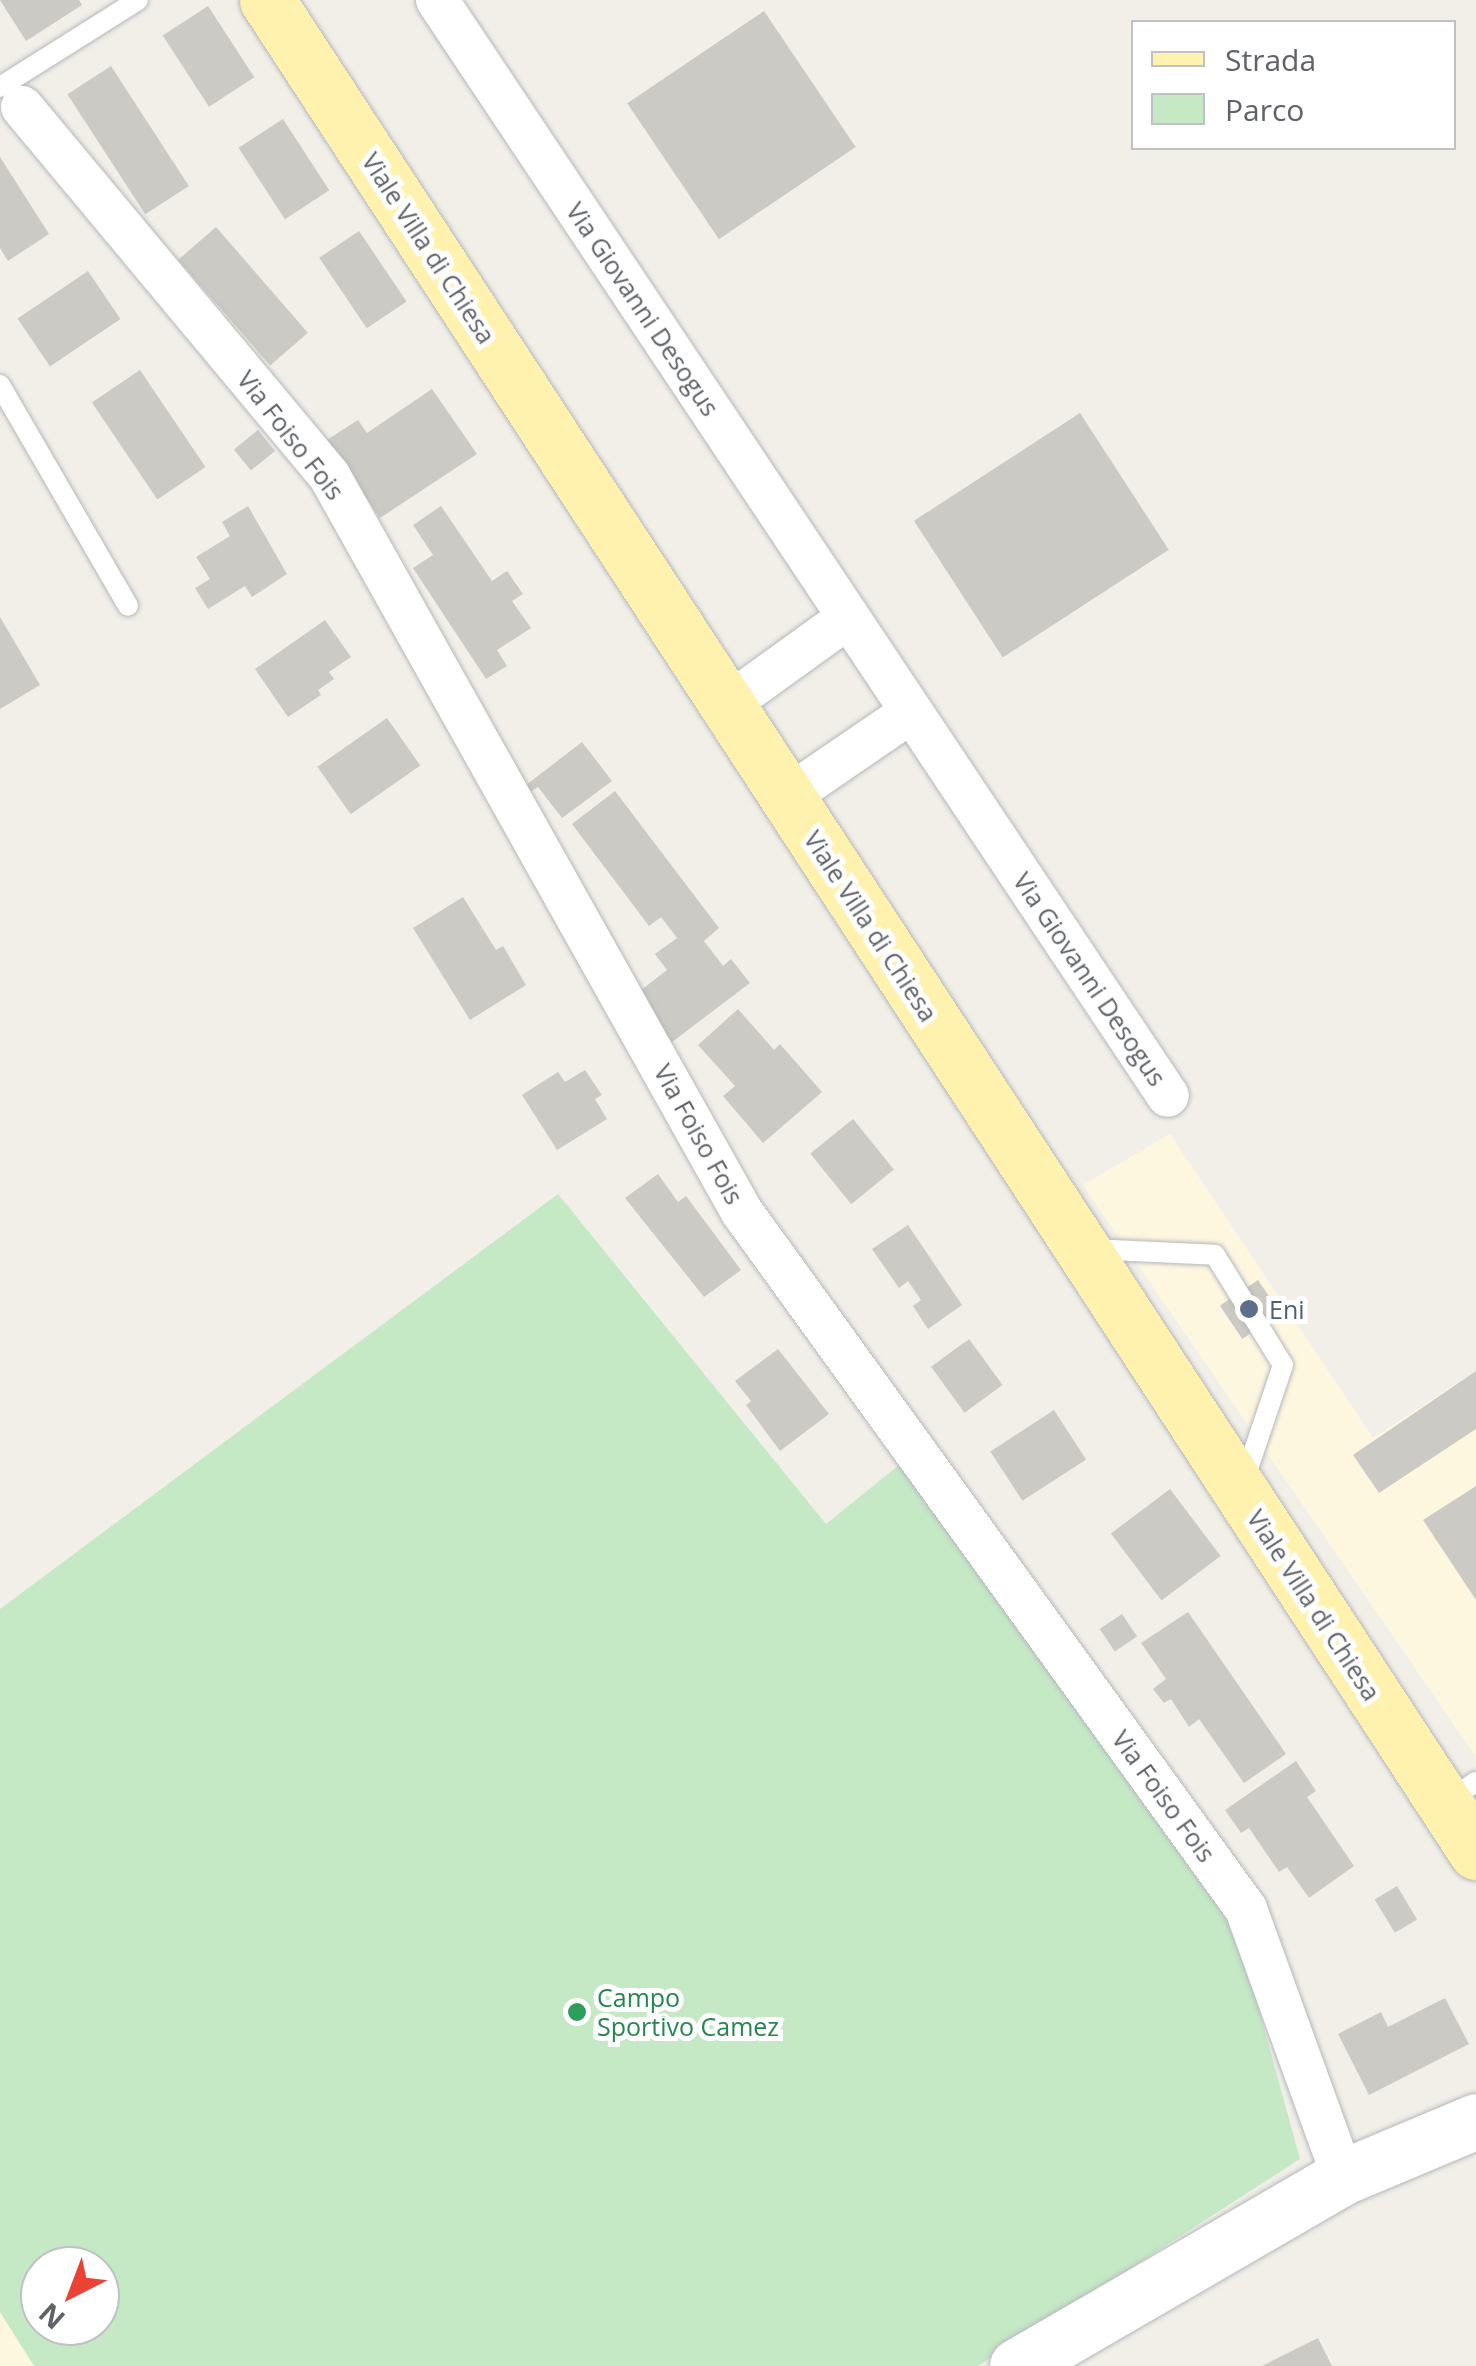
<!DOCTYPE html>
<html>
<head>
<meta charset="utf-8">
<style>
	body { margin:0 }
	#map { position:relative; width:1476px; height:2366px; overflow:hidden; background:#f1efe8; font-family:"Open Sans",sans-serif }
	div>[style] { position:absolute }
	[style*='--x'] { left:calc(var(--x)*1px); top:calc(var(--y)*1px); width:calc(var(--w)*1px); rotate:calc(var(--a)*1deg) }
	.commercial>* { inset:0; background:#fef7e0 }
	.green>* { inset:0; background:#c5e8c5 }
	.building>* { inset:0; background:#cccac5; transform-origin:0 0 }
	.roads { filter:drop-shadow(0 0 2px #b5b8bc) drop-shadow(0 0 2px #b5b8bc) }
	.lane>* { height:20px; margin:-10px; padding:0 10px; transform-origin:10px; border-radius:10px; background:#fff }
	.street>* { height:42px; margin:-21px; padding:0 21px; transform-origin:21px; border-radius:21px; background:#fff }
	.secondary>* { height:55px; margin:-27.5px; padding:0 27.5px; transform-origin:27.5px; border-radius:27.5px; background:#fff }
	.primary>* { height:55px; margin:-27.5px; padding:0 27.5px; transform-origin:27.5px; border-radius:27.5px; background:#fff2af }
	.dots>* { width:28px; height:28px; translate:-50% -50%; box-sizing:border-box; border:5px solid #fff; border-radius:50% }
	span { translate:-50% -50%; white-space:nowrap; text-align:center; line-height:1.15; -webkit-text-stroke:10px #fff; paint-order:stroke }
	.street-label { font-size:25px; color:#5f6368 }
	.service-label { font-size:25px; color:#4e5e75 }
	.left { translate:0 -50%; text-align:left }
	.leisure-label { font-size:25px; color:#27864d }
	.legend { position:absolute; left:1131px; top:20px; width:325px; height:130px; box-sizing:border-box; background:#fff; border:2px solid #bfc1c3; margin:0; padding:12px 18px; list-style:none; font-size:30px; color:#5f6368 }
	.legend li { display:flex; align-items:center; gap:20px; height:50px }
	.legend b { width:50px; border:2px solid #bfc1c3 }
	.north { position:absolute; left:20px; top:2246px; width:100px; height:100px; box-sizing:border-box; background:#fff; border:2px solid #bfc1c3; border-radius:50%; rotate:222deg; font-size:28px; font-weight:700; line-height:40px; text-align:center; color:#5f6368 }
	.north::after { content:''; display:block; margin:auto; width:35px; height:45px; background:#ea4335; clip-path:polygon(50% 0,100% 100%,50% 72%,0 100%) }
</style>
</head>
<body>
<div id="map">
	<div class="commercial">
		<i style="clip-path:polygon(1170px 1134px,1373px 1438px,1476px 1371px,1476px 1757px,1083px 1185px)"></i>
		<i style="clip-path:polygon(0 2312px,34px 2366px,0 2366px)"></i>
	</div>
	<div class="green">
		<i style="clip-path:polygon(evenodd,558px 1194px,826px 1524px,904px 1461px,1227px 1894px,1300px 2159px,978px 2366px,34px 2366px,0 2312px,0 1609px,558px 1194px,40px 2266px,100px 2266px,100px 2326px,40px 2326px,40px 2266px)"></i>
	</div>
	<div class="building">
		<i style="clip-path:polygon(0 0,79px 0,82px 5px,26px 41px)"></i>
		<i style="left:208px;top:6px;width:85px;height:54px;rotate:57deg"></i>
		<i style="left:764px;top:11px;width:164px;height:165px;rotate:56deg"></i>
		<i style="left:111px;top:66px;width:143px;height:52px;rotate:57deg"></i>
		<i style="left:283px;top:119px;width:85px;height:53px;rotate:57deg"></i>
		<i style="clip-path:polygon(0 157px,49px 234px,8px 261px,0 248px)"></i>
		<i style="left:216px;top:227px;width:140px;height:50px;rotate:49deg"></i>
		<i style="left:359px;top:231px;width:85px;height:48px;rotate:56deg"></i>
		<i style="left:88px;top:271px;width:58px;height:85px;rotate:56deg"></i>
		<i style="left:140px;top:370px;width:117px;height:58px;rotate:56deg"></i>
		<i style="clip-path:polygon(432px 389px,477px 454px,380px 518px,327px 440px,358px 420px,367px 433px)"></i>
		<i style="left:1080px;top:413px;width:163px;height:198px;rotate:57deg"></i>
		<i style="left:258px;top:430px;width:27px;height:31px;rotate:51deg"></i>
		<i style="clip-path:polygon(248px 506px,287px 574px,252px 597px,245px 586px,208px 609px,195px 588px,210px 579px,196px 557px,230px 536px,222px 522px)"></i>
		<i style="clip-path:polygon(441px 506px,492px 581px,507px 571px,523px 594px,512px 601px,531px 628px,497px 650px,507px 666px,486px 679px,413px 568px,433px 555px,413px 525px)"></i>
		<i style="clip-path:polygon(0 617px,40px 685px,0 709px)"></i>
		<i style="clip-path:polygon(325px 620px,351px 657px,329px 672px,334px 679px,318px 690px,321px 695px,288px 717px,255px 669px)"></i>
		<i style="left:387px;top:718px;width:58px;height:85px;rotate:55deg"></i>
		<i style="clip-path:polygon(582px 742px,612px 781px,562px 818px,538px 787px,531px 791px,526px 785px)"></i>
		<i style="clip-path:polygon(615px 791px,719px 928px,704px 941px,723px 966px,731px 959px,750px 983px,672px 1042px,636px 994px,667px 970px,655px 954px,677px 938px,661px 917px,649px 926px,572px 824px)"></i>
		<i style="clip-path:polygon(463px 897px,496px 950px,503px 946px,526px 985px,470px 1020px,413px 928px)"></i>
		<i style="clip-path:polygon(738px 1009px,774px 1050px,780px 1044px,822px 1092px,763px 1143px,723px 1096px,735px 1086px,698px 1045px)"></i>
		<i style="clip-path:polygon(585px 1070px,602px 1095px,595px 1099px,607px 1119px,557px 1150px,522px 1095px,558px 1072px,565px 1082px)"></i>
		<i style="left:853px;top:1119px;width:65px;height:55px;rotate:51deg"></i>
		<i style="clip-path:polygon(658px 1174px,678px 1202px,686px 1196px,741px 1270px,704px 1297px,625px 1198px)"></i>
		<i style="clip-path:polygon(908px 1225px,962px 1305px,928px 1329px,913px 1306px,921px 1300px,908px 1281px,899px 1288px,872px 1249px)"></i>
		<i style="left:1258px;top:1280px;width:40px;height:46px;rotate:56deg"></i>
		<i style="left:969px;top:1339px;width:57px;height:47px;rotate:54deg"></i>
		<i style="clip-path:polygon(778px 1349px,829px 1414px,780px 1451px,746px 1405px,751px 1401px,735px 1381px)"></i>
		<i style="clip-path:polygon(1476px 1371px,1476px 1429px,1379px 1493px,1353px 1455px)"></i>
		<i style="left:1054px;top:1410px;width:59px;height:76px;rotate:57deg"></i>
		<i style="clip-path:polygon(1476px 1486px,1476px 1600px,1423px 1520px)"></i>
		<i style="left:1170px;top:1489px;width:84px;height:74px;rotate:53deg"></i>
		<i style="clip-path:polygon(1188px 1612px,1286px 1754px,1244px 1783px,1199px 1719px,1189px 1727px,1171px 1699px,1164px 1703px,1153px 1689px,1166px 1679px,1141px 1643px)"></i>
		<i style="left:1122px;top:1614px;width:27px;height:27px;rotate:56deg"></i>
		<i style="clip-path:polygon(1296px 1761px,1316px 1791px,1307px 1797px,1354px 1866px,1309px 1898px,1287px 1867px,1279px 1872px,1249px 1828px,1241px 1833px,1225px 1810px)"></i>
		<i style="left:1397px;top:1886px;width:39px;height:26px;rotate:59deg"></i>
		<i style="clip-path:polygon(1445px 1998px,1469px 2044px,1369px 2095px,1338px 2034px,1381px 2012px,1388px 2027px)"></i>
		<i style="clip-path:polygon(1318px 2338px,1332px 2366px,1262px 2366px)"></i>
	</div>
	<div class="roads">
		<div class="lane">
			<i style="--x:0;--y:87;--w:163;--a:-32.2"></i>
			<i style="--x:0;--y:385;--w:255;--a:59.9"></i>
			<i style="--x:1090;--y:1249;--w:125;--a:2.7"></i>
			<i style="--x:1215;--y:1255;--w:129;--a:58.3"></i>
			<i style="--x:1283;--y:1365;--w:121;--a:108.7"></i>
			<i style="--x:1446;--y:1802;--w:36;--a:-34"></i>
		</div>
		<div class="street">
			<i style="--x:437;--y:0;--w:1317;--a:56.3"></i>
			<i style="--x:22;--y:107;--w:481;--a:50.2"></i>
			<i style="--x:330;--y:477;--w:843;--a:60.73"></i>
			<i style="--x:742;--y:1212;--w:860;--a:54.13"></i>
			<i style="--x:1246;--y:1909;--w:285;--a:70.1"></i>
			<i style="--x:727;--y:705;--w:150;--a:-35.8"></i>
			<i style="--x:787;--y:797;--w:150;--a:-34.4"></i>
		</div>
		<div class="secondary">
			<i style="--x:1017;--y:2366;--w:377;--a:-30.1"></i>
			<i style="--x:1343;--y:2177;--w:144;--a:-22.8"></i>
		</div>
		<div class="primary">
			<i style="--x:267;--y:0;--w:2212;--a:56.86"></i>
		</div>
	</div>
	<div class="dots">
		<i style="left:1249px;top:1309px;background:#5c6f8a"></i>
		<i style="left:577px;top:2012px;background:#2e9e5b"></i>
	</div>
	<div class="street-label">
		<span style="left:429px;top:248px;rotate:57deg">Viale Villa di Chiesa</span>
		<span style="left:643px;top:309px;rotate:56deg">Via Giovanni Desogus</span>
		<span style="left:291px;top:435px;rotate:52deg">Via Foiso Fois</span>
		<span style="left:871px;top:926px;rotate:57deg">Viale Villa di Chiesa</span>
		<span style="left:1090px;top:979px;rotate:56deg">Via Giovanni Desogus</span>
		<span style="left:699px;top:1134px;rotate:61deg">Via Foiso Fois</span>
		<span style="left:1314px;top:1605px;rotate:57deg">Viale Villa di Chiesa</span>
		<span style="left:1164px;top:1796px;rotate:54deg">Via Foiso Fois</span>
	</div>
	<div class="service-label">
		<span class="left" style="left:1269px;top:1309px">Eni</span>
	</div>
	<div class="leisure-label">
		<span class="left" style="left:597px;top:2012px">Campo<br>Sportivo Camez</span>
	</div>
	<ul class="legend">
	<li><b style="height:12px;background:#fff2af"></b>Strada</li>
	<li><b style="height:28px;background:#c5e8c5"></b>Parco</li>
	</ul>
	<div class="north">N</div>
</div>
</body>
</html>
